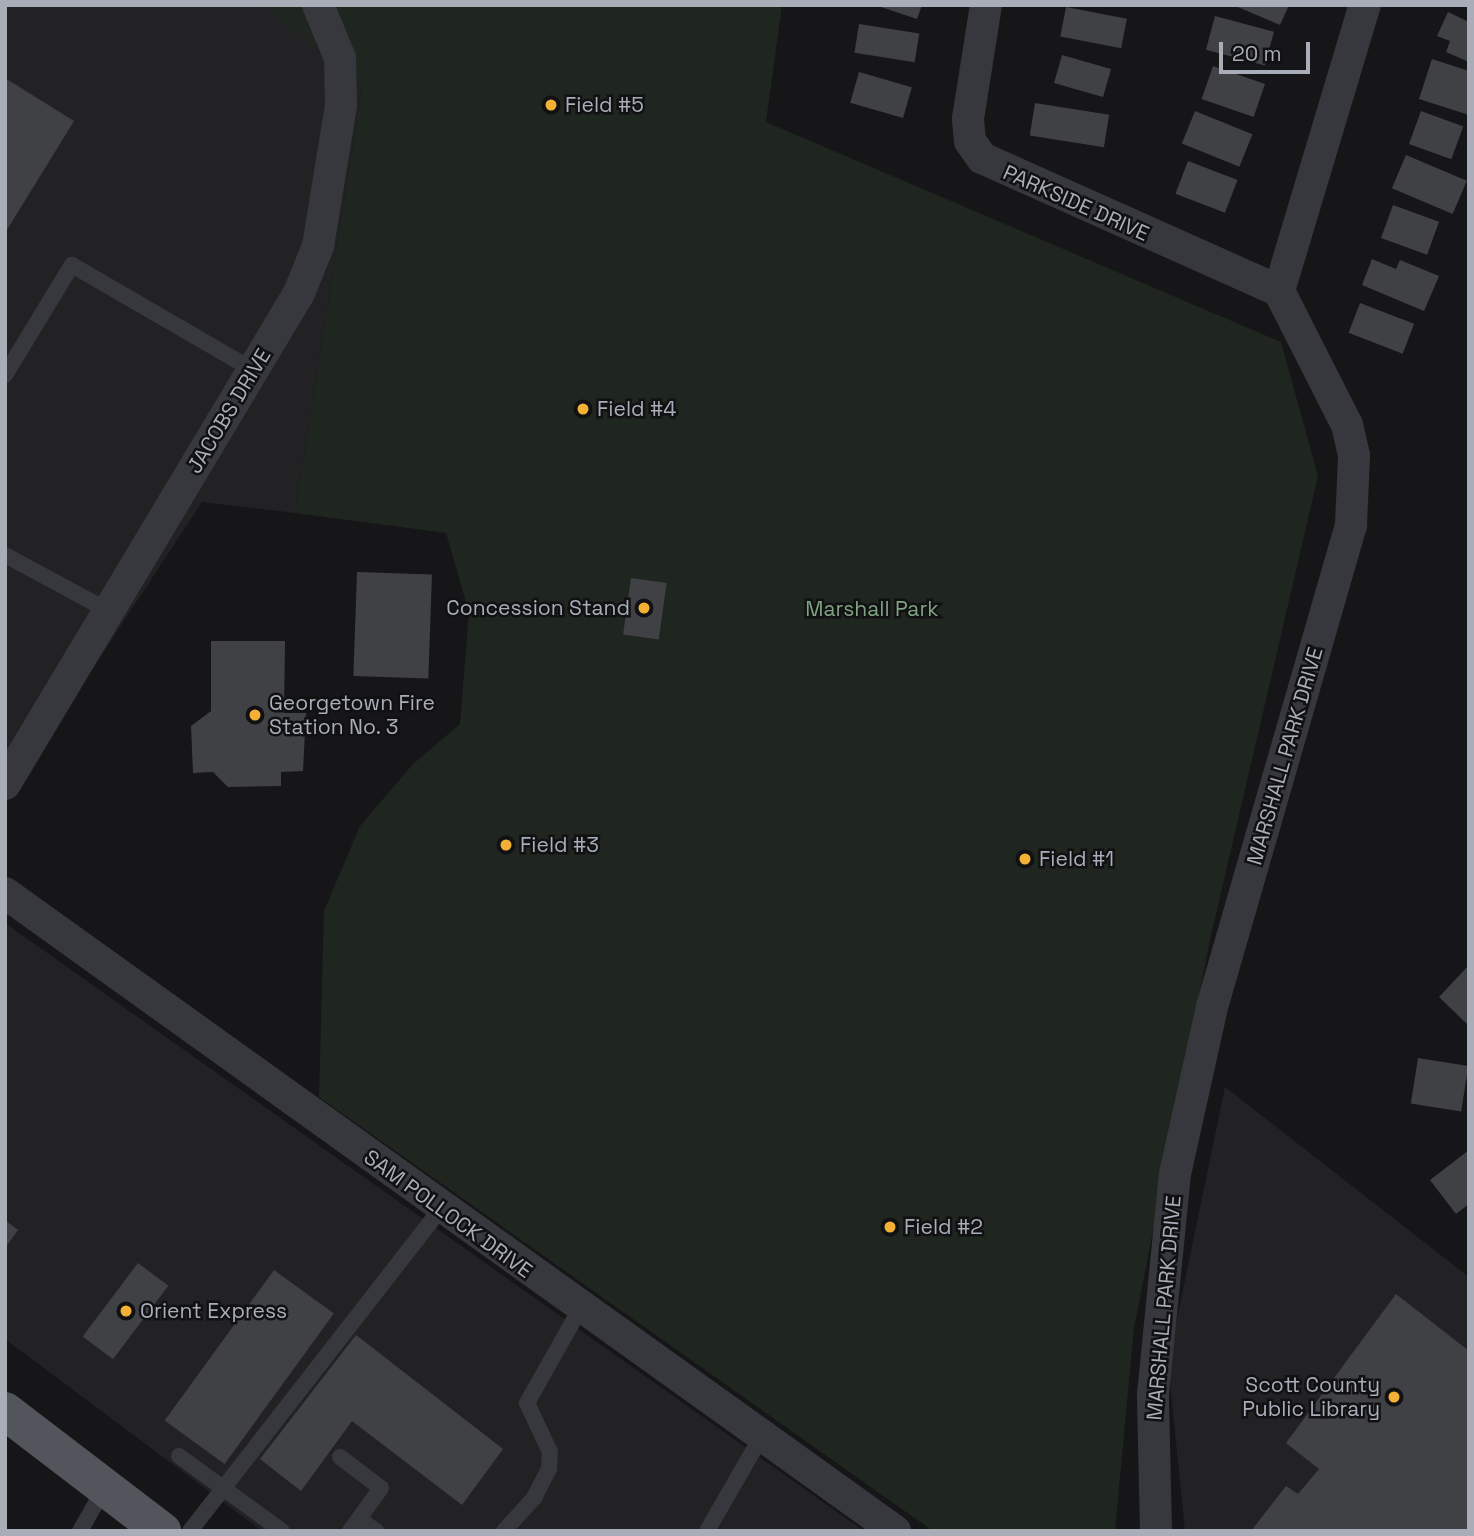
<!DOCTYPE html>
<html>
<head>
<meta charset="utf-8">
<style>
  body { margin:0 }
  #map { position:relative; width:1474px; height:1536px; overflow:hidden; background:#161618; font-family:"Space Grotesk",sans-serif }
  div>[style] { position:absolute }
  .built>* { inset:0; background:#222225 }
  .green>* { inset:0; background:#1e261f }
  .building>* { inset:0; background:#404145; transform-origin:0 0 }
  .service>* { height:16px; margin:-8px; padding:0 8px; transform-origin:8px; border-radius:8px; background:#37383d }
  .minor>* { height:32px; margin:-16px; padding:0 16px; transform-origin:16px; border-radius:16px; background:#37383d }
  .primary>* { height:38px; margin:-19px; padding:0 19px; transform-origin:19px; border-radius:19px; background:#53555c }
  .dots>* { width:19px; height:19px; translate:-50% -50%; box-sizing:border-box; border:4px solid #111113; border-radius:50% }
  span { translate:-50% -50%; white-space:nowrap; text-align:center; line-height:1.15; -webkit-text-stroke:5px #111113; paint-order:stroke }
  .poi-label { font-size:21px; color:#a8adb8 }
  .left { translate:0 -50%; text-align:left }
  .right { translate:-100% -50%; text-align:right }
  .street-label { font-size:21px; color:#a8adb8 }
  .park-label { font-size:21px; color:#7fa381 }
  .frame { position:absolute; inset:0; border:7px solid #a8adb8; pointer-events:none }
  .scale { position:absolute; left:1219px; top:42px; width:91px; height:32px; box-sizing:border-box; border:4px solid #a8adb8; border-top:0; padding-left:9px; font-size:21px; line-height:24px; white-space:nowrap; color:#a8adb8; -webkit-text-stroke:5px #111113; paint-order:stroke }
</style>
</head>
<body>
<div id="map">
  <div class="built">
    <div style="clip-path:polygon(5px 5px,263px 5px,362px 87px,295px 513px,202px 502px,5px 802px)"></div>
    <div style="clip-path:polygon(5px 923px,864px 1531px,262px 1531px,5px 1339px)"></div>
    <div style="clip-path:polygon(1225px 1087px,1469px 1277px,1469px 1531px,1185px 1531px,1168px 1362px)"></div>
  </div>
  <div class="green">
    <div style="clip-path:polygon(263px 5px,782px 5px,766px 122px,1281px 342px,1318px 476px,1210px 940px,1134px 1328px,1115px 1531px,933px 1531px,319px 1097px,324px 911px,360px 826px,413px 764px,460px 724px,469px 612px,446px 533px,295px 513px,362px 87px)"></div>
  </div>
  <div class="building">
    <div style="clip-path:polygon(875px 5px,922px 5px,917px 19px)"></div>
    <div style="clip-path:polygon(1233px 5px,1289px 5px,1280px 25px)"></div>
    <div style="left:1066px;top:7px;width:62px;height:30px;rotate:11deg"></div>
    <div style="clip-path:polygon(1448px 12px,1469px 22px,1469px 62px,1446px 52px,1450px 41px,1437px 36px)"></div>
    <div style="left:1215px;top:16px;width:61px;height:35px;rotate:15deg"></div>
    <div style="left:859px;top:24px;width:61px;height:29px;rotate:9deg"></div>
    <div style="left:1062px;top:55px;width:51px;height:29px;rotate:16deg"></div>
    <div style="clip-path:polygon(1432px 59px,1469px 71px,1469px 115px,1419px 99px)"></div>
    <div style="left:1213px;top:66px;width:55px;height:35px;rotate:19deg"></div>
    <div style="left:859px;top:72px;width:55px;height:32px;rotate:16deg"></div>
    <div style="clip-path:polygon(5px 78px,74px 121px,5px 233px)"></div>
    <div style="left:1035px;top:103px;width:75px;height:33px;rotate:9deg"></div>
    <div style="left:1195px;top:111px;width:62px;height:35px;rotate:22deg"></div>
    <div style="left:1421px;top:111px;width:45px;height:35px;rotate:20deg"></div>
    <div style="left:1406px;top:155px;width:66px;height:36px;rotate:23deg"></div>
    <div style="left:1188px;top:161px;width:53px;height:35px;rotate:21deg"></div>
    <div style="left:1393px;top:205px;width:49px;height:35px;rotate:20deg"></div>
    <div style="clip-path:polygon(1372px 259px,1396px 269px,1400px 260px,1439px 276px,1424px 311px,1362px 285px)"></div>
    <div style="left:1360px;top:303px;width:58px;height:32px;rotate:21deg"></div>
    <div style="left:357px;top:572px;width:75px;height:104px;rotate:2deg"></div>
    <div style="left:631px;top:578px;width:36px;height:57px;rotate:8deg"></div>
    <div style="clip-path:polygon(211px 641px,285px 641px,284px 713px,306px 713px,303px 771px,281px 772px,281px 786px,228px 787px,213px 772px,193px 773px,191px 726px,211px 711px)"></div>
    <div style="clip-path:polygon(1469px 965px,1469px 1026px,1439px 997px)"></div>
    <div style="left:1418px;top:1058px;width:51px;height:46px;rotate:9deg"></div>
    <div style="clip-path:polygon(1469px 1150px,1469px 1204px,1456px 1214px,1430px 1180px)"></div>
    <div style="clip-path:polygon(5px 1220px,18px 1230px,5px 1248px)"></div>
    <div style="left:138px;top:1263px;width:38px;height:92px;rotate:37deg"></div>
    <div style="left:274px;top:1270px;width:74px;height:186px;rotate:36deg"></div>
    <div style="clip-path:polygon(1396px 1294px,1469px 1351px,1469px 1531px,1251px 1531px,1286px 1486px,1298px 1494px,1319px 1469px,1286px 1443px)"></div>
    <div style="clip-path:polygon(356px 1335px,503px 1449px,462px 1505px,352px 1421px,301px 1491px,260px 1459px)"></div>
  </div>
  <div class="service">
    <div style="left:5px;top:375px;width:129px;rotate:-58.7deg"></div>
    <div style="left:72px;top:265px;width:209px;rotate:30.1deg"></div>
    <div style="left:5px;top:555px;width:118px;rotate:28.3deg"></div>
    <div style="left:179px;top:1456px;width:127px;rotate:36.1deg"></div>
    <div style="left:340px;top:1457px;width:51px;rotate:37.1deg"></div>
    <div style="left:381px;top:1488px;width:53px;rotate:125.8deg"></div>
    <div style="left:359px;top:1519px;width:21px;rotate:35deg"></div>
    <div style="left:80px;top:1531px;width:51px;rotate:-60.4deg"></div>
    <div style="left:190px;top:1531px;width:409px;rotate:-52.1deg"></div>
    <div style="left:504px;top:1531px;width:45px;rotate:-47.7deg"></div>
    <div style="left:534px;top:1498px;width:33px;rotate:-63deg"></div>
    <div style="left:549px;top:1469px;width:17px;rotate:-87deg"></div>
    <div style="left:550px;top:1452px;width:54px;rotate:-115.1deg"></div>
    <div style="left:527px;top:1403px;width:108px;rotate:-60.6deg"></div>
    <div style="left:707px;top:1531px;width:108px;rotate:-60.1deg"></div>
  </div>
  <div class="minor">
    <div style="left:986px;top:5px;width:115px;rotate:99deg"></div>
    <div style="left:968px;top:119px;width:22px;rotate:85deg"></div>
    <div style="left:970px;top:141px;width:21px;rotate:55deg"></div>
    <div style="left:982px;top:158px;width:325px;rotate:24.1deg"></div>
    <div style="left:5px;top:784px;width:572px;rotate:-59.09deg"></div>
    <div style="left:299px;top:293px;width:51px;rotate:-68deg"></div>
    <div style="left:318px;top:246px;width:143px;rotate:-80.7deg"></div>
    <div style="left:341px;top:105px;width:47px;rotate:-91.2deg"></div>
    <div style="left:340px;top:58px;width:57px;rotate:-112.5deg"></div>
    <div style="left:5px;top:893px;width:1095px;rotate:35.63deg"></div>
    <div style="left:1156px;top:1531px;width:137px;rotate:-91.3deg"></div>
    <div style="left:1153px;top:1394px;width:221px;rotate:-84.3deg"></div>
    <div style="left:1175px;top:1174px;width:171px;rotate:-77.5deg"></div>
    <div style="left:1212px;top:1007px;width:502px;rotate:-73.91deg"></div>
    <div style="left:1351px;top:525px;width:70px;rotate:-87.5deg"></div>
    <div style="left:1354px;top:455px;width:31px;rotate:-103deg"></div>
    <div style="left:1347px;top:425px;width:150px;rotate:-116.9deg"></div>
    <div style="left:1279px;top:291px;width:299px;rotate:-73.3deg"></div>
  </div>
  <div class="primary">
    <div style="left:5px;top:1411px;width:198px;rotate:37.4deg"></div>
  </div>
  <div class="dots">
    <div style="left:551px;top:105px;background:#f2b134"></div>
    <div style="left:583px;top:409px;background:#f2b134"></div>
    <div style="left:644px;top:608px;background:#f2b134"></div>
    <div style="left:255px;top:715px;background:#f2b134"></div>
    <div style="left:506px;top:845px;background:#f2b134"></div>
    <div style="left:1025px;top:859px;background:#f2b134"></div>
    <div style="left:890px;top:1227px;background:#f2b134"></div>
    <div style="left:126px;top:1311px;background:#f2b134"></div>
    <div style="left:1394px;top:1397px;background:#f2b134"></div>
  </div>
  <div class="poi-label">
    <span class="left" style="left:565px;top:105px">Field #5</span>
    <span class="left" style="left:597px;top:409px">Field #4</span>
    <span class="right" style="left:630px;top:608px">Concession Stand</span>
    <span class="left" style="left:269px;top:715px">Georgetown Fire<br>Station No. 3</span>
    <span class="left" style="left:520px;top:845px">Field #3</span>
    <span class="left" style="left:1039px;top:859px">Field #1</span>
    <span class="left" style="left:904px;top:1227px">Field #2</span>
    <span class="left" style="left:140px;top:1311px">Orient Express</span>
    <span class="right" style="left:1380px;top:1397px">Scott County<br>Public Library</span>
  </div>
  <div class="street-label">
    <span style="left:1076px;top:203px;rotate:24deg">PARKSIDE DRIVE</span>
    <span style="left:229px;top:411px;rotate:-59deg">JACOBS DRIVE</span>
    <span style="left:1285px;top:756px;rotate:-74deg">MARSHALL PARK DRIVE</span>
    <span style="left:448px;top:1214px;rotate:36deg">SAM POLLOCK DRIVE</span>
    <span style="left:1164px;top:1308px;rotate:-85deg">MARSHALL PARK DRIVE</span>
  </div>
  <div class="park-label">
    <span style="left:872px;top:609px">Marshall Park</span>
  </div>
  <div class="frame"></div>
  <div class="scale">20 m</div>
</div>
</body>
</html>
